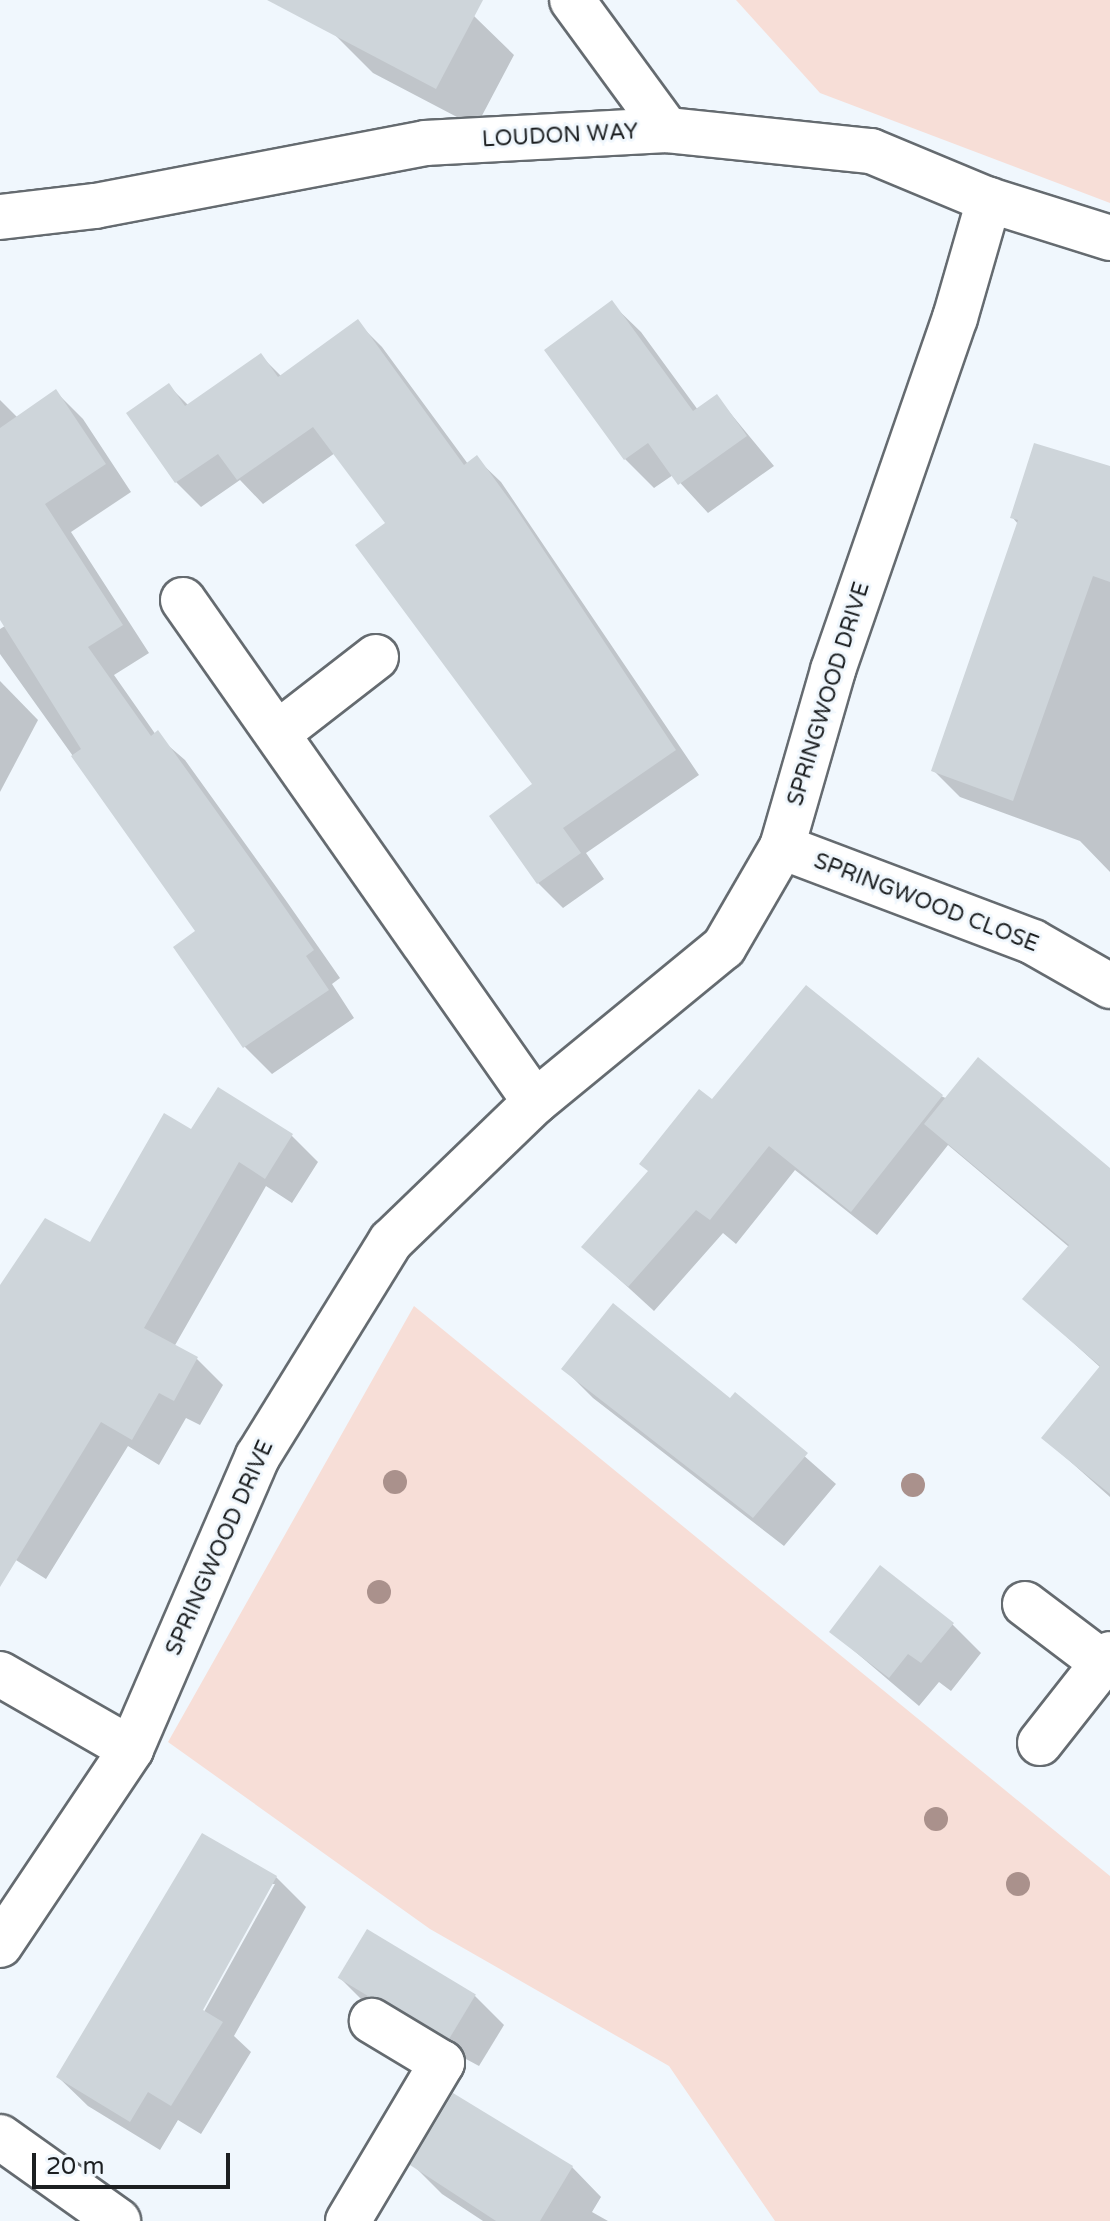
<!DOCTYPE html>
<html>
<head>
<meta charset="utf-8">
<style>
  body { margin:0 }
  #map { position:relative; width:1110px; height:2221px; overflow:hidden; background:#f0f7fd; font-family:"Varela Round",sans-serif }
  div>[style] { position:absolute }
  .green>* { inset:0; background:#f7ded7 }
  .shadow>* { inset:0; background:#0003 }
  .building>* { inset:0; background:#ced5da; transform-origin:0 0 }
  .roads { filter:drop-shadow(2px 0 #656b70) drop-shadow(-2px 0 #656b70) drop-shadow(0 2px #656b70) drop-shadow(0 -2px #656b70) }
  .minor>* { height:44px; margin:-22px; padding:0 22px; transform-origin:22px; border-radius:22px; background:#fff }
  .trees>* { width:24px; height:24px; margin:-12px; border-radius:50%; background:#aa918c }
  span { translate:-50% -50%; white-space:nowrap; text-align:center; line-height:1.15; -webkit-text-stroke:6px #f0f7fd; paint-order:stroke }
  .street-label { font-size:22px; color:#1c1f21 }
  .scale { position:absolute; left:32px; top:2153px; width:198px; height:36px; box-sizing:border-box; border:4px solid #1c1f21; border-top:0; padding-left:10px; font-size:24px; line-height:28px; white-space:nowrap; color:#1c1f21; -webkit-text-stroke:6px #f0f7fd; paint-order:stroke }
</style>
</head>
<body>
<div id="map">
  <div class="green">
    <div style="clip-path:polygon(736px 0,1110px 0,1110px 203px,820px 93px)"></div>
    <div style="clip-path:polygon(414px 1306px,1110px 1876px,1110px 2221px,775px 2221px,669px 2066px,430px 1929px,168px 1742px)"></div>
  </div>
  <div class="shadow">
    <div style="clip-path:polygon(274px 0,445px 0,474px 16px,514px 55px,476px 127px,373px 73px,333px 33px)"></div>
    <div style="clip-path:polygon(611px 303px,641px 332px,698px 410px,717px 397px,774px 466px,708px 513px,673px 475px,654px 488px,625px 459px)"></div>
    <div style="clip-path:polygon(357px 322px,382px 347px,468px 464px,476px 458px,501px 482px,699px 775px,586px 853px,604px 879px,563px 908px,538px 883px,535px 784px,388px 524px,335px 453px,263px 504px,240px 480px,201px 507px,176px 482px,129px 413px,169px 386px,189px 406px,260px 355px,282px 377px)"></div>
    <div style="clip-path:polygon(56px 392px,83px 419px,131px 492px,71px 532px,149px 653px,114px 675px,156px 735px,185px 760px,287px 902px,340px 978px,332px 984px,354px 1018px,272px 1074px,245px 1047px,198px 931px,0 654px,0 629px,29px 611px,0 566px,0 400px,18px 418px)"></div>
    <div style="clip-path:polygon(1110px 468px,1110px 872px,1080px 841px,960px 797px,934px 771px,1018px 524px,1012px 517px)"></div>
    <div style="clip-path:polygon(0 681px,38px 720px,0 792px)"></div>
    <div style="clip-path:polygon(941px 1096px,1110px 1171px,1110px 1497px,1044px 1438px,1101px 1368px,1025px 1299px,1069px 1247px,948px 1145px,877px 1235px,795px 1170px,736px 1244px,723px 1233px,654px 1311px,584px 1247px,712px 1102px)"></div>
    <div style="clip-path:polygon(192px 1131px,292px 1136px,318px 1162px,292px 1203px,266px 1186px,174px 1347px,197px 1359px,223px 1385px,200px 1425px,186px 1418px,159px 1465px,128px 1446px,46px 1579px,0 1550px,0 1288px,91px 1245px)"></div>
    <div style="clip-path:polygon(564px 1369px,730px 1401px,735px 1395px,836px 1484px,784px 1546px,593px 1398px)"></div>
    <div style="clip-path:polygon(952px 1624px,981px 1653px,951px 1691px,939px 1682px,919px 1706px,832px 1632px)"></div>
    <div style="clip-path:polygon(evenodd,276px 1877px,306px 1907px,234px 2036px,251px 2052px,201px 2134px,178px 2120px,160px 2150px,88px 2106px,58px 2077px,276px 1877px,271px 1884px,275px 1884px,200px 2019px,196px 2017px,271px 1884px)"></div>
    <div style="clip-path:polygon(340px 1978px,475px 1996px,504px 2025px,479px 2066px,369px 2007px)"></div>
    <div style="clip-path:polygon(413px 2165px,572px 2167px,601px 2197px,592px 2212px,608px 2221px,483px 2221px,442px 2194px)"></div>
  </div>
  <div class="building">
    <div style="clip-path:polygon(267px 0,483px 0,436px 89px)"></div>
    <div style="clip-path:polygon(612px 300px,693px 411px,717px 394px,747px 436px,678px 485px,648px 443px,624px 460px,544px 350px)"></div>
    <div style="clip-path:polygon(358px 319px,464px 465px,477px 455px,515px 507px,676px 750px,563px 828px,581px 853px,537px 884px,489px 816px,532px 784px,355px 545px,385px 523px,313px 427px,237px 480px,218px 454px,175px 483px,126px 413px,169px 383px,185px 406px,261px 353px,278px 377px)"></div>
    <div style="clip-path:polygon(56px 389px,106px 464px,45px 504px,123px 625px,88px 647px,151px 736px,158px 730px,260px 872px,314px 950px,306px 956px,329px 990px,243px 1048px,173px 947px,195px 931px,71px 756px,81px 749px,0 620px,0 428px)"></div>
    <div style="clip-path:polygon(1034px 443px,1110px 466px,1110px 582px,1093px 576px,1013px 801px,931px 771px,1018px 520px,1010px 518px)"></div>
    <div style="clip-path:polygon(806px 985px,943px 1095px,851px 1212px,769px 1146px,710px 1220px,696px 1210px,628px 1287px,581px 1247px,648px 1171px,639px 1164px,699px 1089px,712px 1099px)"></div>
    <div style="clip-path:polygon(978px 1057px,1110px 1168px,1110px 1494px,1041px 1438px,1100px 1366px,1022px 1299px,1069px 1245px,924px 1124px)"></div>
    <div style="clip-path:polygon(218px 1087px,293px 1134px,265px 1179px,239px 1162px,144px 1328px,198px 1357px,174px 1401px,159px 1393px,132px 1440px,101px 1422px,0 1587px,0 1285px,45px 1218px,90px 1242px,164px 1113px,191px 1129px)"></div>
    <div style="clip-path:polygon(613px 1303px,730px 1398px,735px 1392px,808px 1453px,753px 1518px,561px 1369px)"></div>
    <div style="clip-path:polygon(880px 1565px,954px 1623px,921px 1663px,908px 1654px,889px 1678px,829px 1632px)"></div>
    <div style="clip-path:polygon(202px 1833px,277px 1876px,203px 2010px,223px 2022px,171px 2106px,148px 2092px,130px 2122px,56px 2077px)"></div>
    <div style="left:367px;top:1929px;width:127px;height:57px;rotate:31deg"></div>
    <div style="clip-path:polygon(453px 2093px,573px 2166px,540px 2221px,496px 2221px,410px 2165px)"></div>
  </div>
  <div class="roads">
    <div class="minor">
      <div style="left:572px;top:0;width:161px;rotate:53.8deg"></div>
      <div style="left:0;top:217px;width:96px;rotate:-6.6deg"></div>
      <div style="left:95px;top:206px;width:336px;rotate:-10.8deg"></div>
      <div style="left:425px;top:143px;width:242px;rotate:-3.1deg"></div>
      <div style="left:667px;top:130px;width:205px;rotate:5.9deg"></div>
      <div style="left:871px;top:151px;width:128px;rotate:22.6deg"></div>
      <div style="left:989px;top:200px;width:127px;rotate:17.4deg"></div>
      <div style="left:183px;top:600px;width:613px;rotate:54.96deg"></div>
      <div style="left:278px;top:733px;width:124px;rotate:-37.8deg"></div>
      <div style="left:782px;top:847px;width:268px;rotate:20.7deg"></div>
      <div style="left:1033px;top:942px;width:89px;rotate:29.7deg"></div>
      <div style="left:1025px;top:1604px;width:98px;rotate:37.1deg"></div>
      <div style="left:0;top:1674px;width:151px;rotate:29.8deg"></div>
      <div style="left:1040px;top:1743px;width:113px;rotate:-51.8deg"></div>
      <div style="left:0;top:1945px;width:236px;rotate:-56.2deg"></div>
      <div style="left:131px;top:1749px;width:319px;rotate:-66.6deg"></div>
      <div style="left:258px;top:1456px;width:253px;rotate:-58.3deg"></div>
      <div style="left:391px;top:1241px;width:200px;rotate:-44deg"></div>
      <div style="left:535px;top:1102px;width:244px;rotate:-39.4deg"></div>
      <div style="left:724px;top:947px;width:116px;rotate:-59.9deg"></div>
      <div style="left:782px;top:847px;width:184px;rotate:-73.9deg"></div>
      <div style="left:833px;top:670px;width:373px;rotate:-70.9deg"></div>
      <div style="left:955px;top:318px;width:123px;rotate:-73.9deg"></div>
      <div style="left:0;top:2137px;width:145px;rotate:35.4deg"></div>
      <div style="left:348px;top:2221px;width:184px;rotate:-59.3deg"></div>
      <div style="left:442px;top:2063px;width:82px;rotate:-149deg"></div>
    </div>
  </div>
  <div class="trees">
    <div style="left:395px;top:1482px"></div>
    <div style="left:913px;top:1485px"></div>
    <div style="left:379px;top:1592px"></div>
    <div style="left:936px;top:1819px"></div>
    <div style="left:1018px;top:1884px"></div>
  </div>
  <div class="street-label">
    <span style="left:560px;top:136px;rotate:-3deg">LOUDON WAY</span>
    <span style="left:829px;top:694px;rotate:-73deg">SPRINGWOOD DRIVE</span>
    <span style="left:926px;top:903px;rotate:21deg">SPRINGWOOD CLOSE</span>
    <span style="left:220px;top:1548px;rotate:-66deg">SPRINGWOOD DRIVE</span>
  </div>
  <div class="scale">20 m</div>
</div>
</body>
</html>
